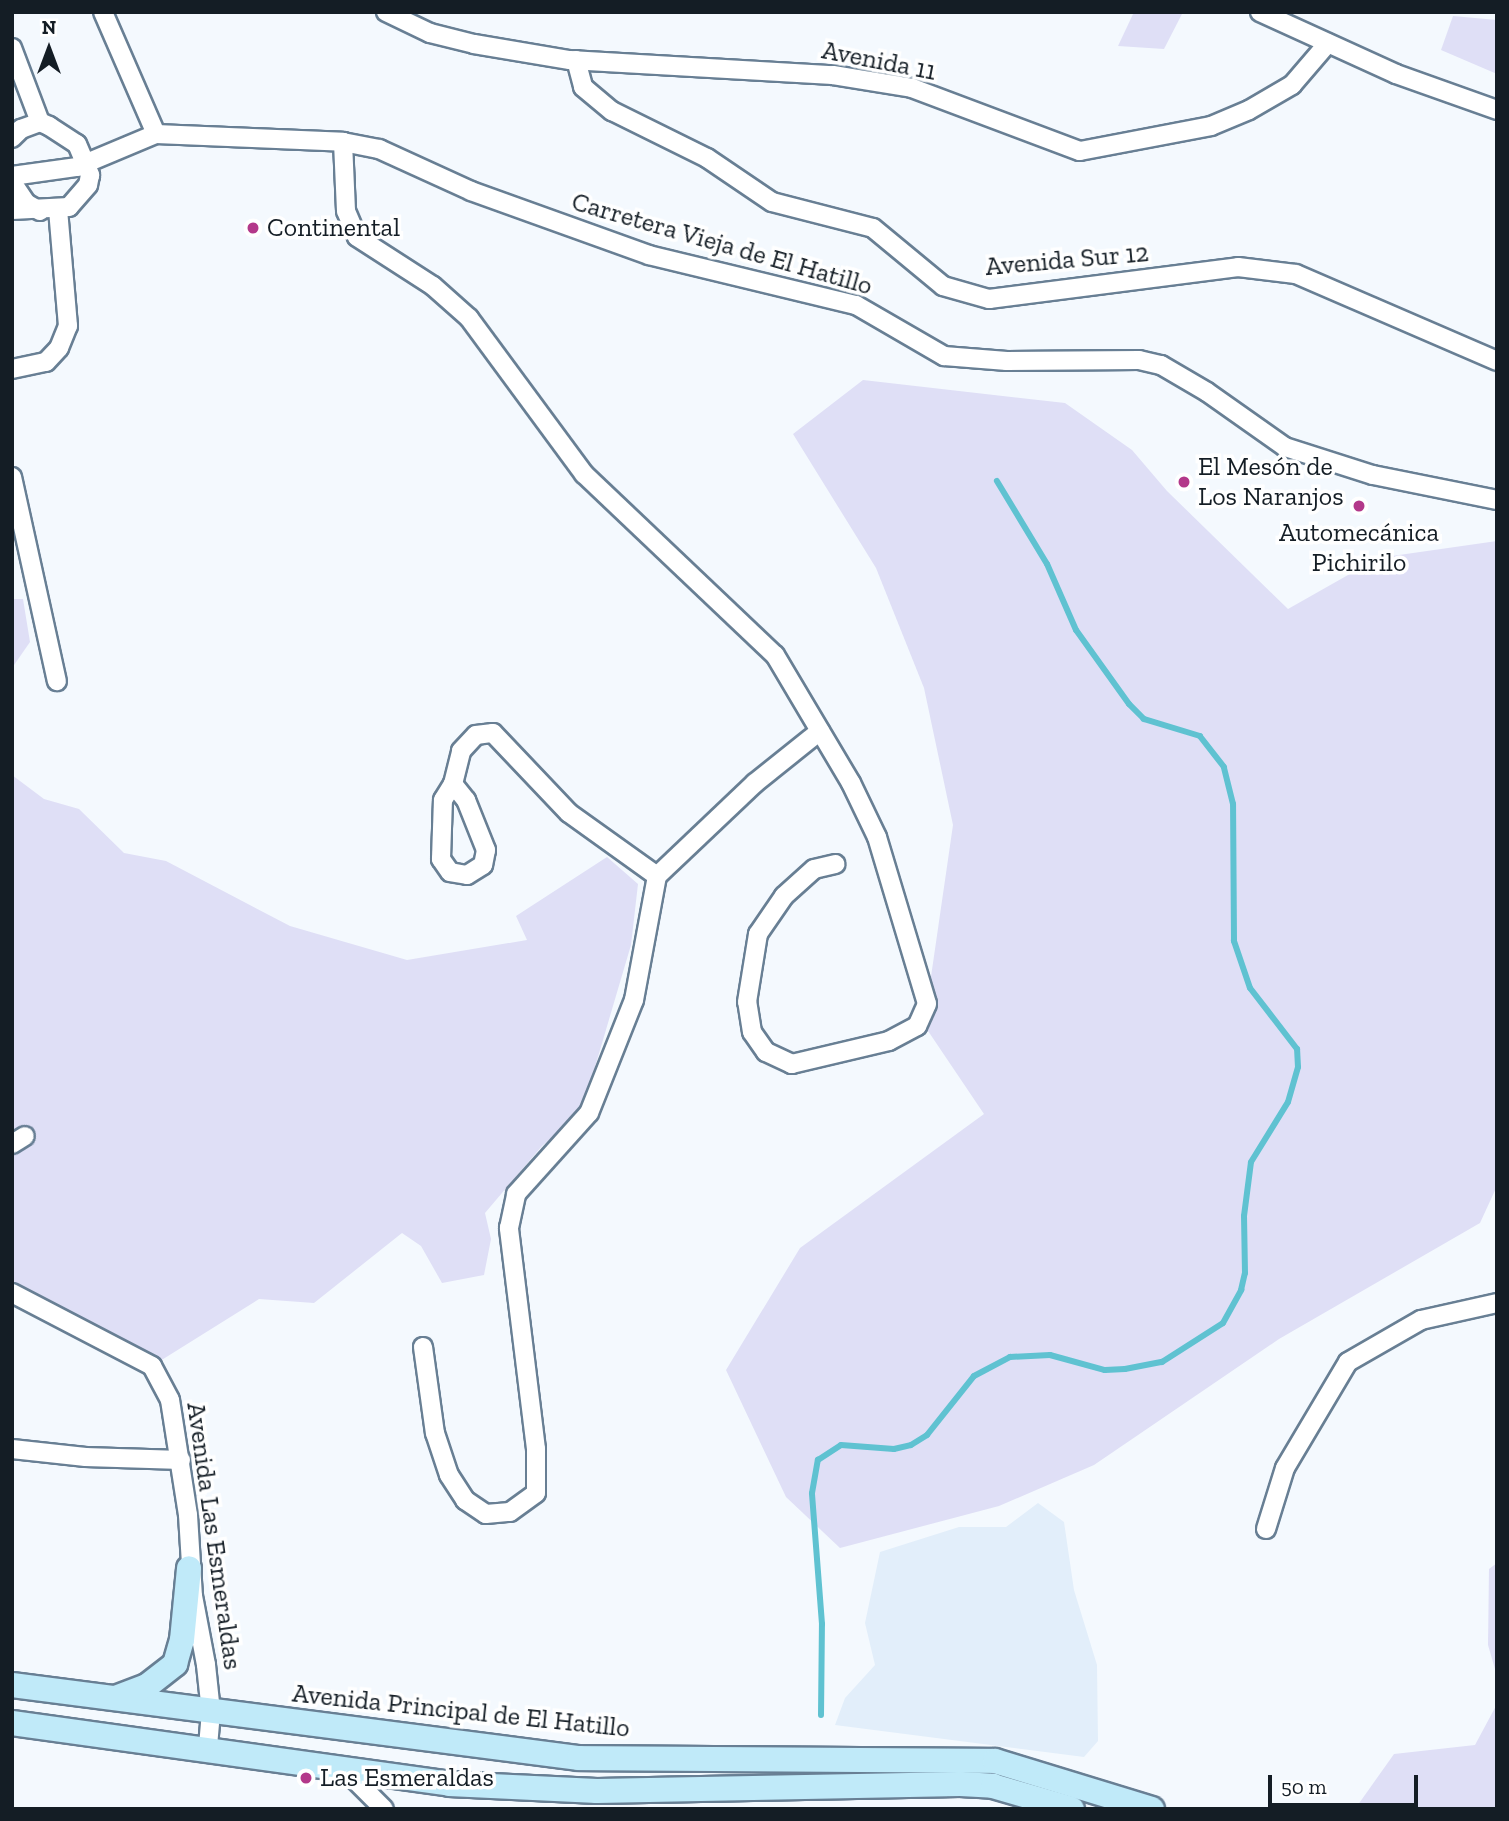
<!DOCTYPE html>
<html>
<head>
<meta charset="utf-8">
<style>
  body { margin:0 }
  #map { position:relative; width:1509px; height:1821px; overflow:hidden; background:#f4f9fe; font-family:"Zilla Slab",serif }
  div>[style] { position:absolute }
  .built>* { inset:0; background:#e2eefa }
  .green>* { inset:0; background:#dfdff6 }
  .stream>* { height:6px; margin:-3px; padding:0 3px; transform-origin:3px; border-radius:3px; background:#5fc2d1 }
  .roads { filter:drop-shadow(2px 0 #687f94) drop-shadow(-2px 0 #687f94) drop-shadow(0 2px #687f94) drop-shadow(0 -2px #687f94) }
  .minor>* { height:18px; margin:-9px; padding:0 9px; transform-origin:9px; border-radius:9px; background:#fff }
  .secondary>* { height:24px; margin:-12px; padding:0 12px; transform-origin:12px; border-radius:12px; background:#c0eaf9 }
  .dots>* { width:19px; height:19px; translate:-50% -50%; box-sizing:border-box; border:4px solid #fff; border-radius:50% }
  span { translate:-50% -50%; white-space:nowrap; text-align:center; line-height:1.15; -webkit-text-stroke:7px #fff; paint-order:stroke }
  .street-label { font-size:26px; color:#141d25 }
  .poi-label { font-size:26px; color:#141d25 }
  .left { translate:0 -50%; text-align:left }
  .frame { position:absolute; inset:0; border:14px solid #141d25; pointer-events:none }
  .north { position:absolute; left:14px; top:14px; width:70px; height:70px; -webkit-text-stroke:5px #fff; paint-order:stroke; rotate:0deg; font-size:19px; font-weight:700; line-height:28px; text-align:center; color:#141d25 }
  .north::after { content:''; display:block; margin:auto; width:24px; height:32px; background:#141d25; clip-path:polygon(50% 0,100% 100%,50% 72%,0 100%) }
  .scale { position:absolute; left:1268px; top:1775px; width:150px; height:32px; box-sizing:border-box; border:4px solid #141d25; border-top:0; padding-left:9px; font-size:21px; line-height:24px; white-space:nowrap; color:#141d25; -webkit-text-stroke:5px #fff; paint-order:stroke }
</style>
</head>
<body>
<div id="map">
  <div class="built">
    <div style="clip-path:polygon(1038px 1503px,1064px 1522px,1074px 1590px,1097px 1665px,1098px 1741px,1084px 1757px,835px 1725px,845px 1698px,875px 1665px,865px 1623px,880px 1552px,959px 1527px,1006px 1527px)"></div>
  </div>
  <div class="green">
    <div style="clip-path:polygon(1134px 12px,1183px 12px,1164px 49px,1118px 46px)"></div>
    <div style="clip-path:polygon(1453px 16px,1497px 20px,1497px 74px,1441px 50px)"></div>
    <div style="clip-path:polygon(863px 380px,1065px 403px,1132px 450px,1167px 491px,1288px 609px,1378px 558px,1497px 541px,1497px 1186px,1480px 1223px,1279px 1339px,1094px 1465px,999px 1506px,840px 1548px,786px 1497px,726px 1370px,800px 1248px,984px 1114px,924px 1025px,953px 825px,924px 688px,876px 568px,793px 434px)"></div>
    <div style="clip-path:polygon(12px 599px,23px 599px,30px 642px,12px 668px)"></div>
    <div style="clip-path:polygon(12px 775px,44px 799px,79px 809px,124px 853px,166px 861px,290px 926px,407px 960px,527px 940px,516px 916px,607px 857px,638px 884px,631px 945px,582px 1111px,542px 1146px,485px 1213px,491px 1239px,484px 1275px,442px 1283px,421px 1246px,402px 1233px,314px 1303px,259px 1299px,152px 1366px,12px 1293px)"></div>
    <div style="clip-path:polygon(1497px 1563px,1497px 1676px,1488px 1645px,1489px 1569px)"></div>
    <div style="clip-path:polygon(1497px 1704px,1497px 1809px,1355px 1809px,1394px 1754px,1475px 1745px)"></div>
  </div>
  <div class="stream">
    <div style="left:821px;top:1715px;width:91px;rotate:-89.4deg"></div>
    <div style="left:822px;top:1624px;width:131px;rotate:-94.4deg"></div>
    <div style="left:812px;top:1493px;width:34px;rotate:-80deg"></div>
    <div style="left:818px;top:1460px;width:27px;rotate:-33deg"></div>
    <div style="left:841px;top:1445px;width:53px;rotate:4.3deg"></div>
    <div style="left:894px;top:1449px;width:17px;rotate:-13deg"></div>
    <div style="left:911px;top:1445px;width:19px;rotate:-32deg"></div>
    <div style="left:927px;top:1435px;width:75px;rotate:-51.5deg"></div>
    <div style="left:974px;top:1376px;width:41px;rotate:-27.8deg"></div>
    <div style="left:1010px;top:1357px;width:40px;rotate:-2.9deg"></div>
    <div style="left:1050px;top:1355px;width:57px;rotate:15.3deg"></div>
    <div style="left:1105px;top:1370px;width:20px;rotate:-3deg"></div>
    <div style="left:1125px;top:1369px;width:38px;rotate:-11deg"></div>
    <div style="left:1162px;top:1362px;width:72px;rotate:-32.6deg"></div>
    <div style="left:1223px;top:1323px;width:38px;rotate:-61deg"></div>
    <div style="left:1241px;top:1290px;width:17px;rotate:-77deg"></div>
    <div style="left:1245px;top:1273px;width:57px;rotate:-91deg"></div>
    <div style="left:1244px;top:1216px;width:54px;rotate:-82.6deg"></div>
    <div style="left:1251px;top:1162px;width:70px;rotate:-58.3deg"></div>
    <div style="left:1288px;top:1102px;width:36px;rotate:-74deg"></div>
    <div style="left:1298px;top:1067px;width:18px;rotate:-93deg"></div>
    <div style="left:1297px;top:1049px;width:77px;rotate:-127.6deg"></div>
    <div style="left:1250px;top:988px;width:50px;rotate:-108.8deg"></div>
    <div style="left:1234px;top:941px;width:137px;rotate:-90.4deg"></div>
    <div style="left:1233px;top:804px;width:38px;rotate:-104deg"></div>
    <div style="left:1224px;top:767px;width:39px;rotate:-128deg"></div>
    <div style="left:1200px;top:736px;width:59px;rotate:-163.1deg"></div>
    <div style="left:1144px;top:719px;width:21px;rotate:-135deg"></div>
    <div style="left:1129px;top:704px;width:91px;rotate:-125.6deg"></div>
    <div style="left:1076px;top:630px;width:72px;rotate:-113.7deg"></div>
    <div style="left:1047px;top:564px;width:97px;rotate:-121.1deg"></div>
  </div>
  <div class="roads">
    <div class="minor">
      <div style="left:103px;top:12px;width:133px;rotate:66.5deg"></div>
      <div style="left:386px;top:12px;width:49px;rotate:25.5deg"></div>
      <div style="left:430px;top:33px;width:45px;rotate:14deg"></div>
      <div style="left:474px;top:44px;width:97px;rotate:9.5deg"></div>
      <div style="left:570px;top:60px;width:263px;rotate:3.3deg"></div>
      <div style="left:833px;top:75px;width:80px;rotate:9.3deg"></div>
      <div style="left:912px;top:88px;width:179px;rotate:20.6deg"></div>
      <div style="left:1080px;top:151px;width:133px;rotate:-10.8deg"></div>
      <div style="left:1211px;top:126px;width:41px;rotate:-22.8deg"></div>
      <div style="left:1249px;top:110px;width:50px;rotate:-30.2deg"></div>
      <div style="left:1292px;top:85px;width:55px;rotate:-49.4deg"></div>
      <div style="left:1260px;top:12px;width:149px;rotate:24.5deg"></div>
      <div style="left:1396px;top:74px;width:107px;rotate:19.6deg"></div>
      <div style="left:12px;top:48px;width:79px;rotate:69.3deg"></div>
      <div style="left:576px;top:60px;width:28px;rotate:75deg"></div>
      <div style="left:583px;top:87px;width:38px;rotate:40deg"></div>
      <div style="left:612px;top:111px;width:106px;rotate:26.3deg"></div>
      <div style="left:707px;top:158px;width:78px;rotate:34.1deg"></div>
      <div style="left:772px;top:202px;width:104px;rotate:14.4deg"></div>
      <div style="left:873px;top:228px;width:91px;rotate:39.6deg"></div>
      <div style="left:943px;top:286px;width:48px;rotate:15.8deg"></div>
      <div style="left:989px;top:299px;width:251px;rotate:-7.3deg"></div>
      <div style="left:1238px;top:267px;width:58px;rotate:6.9deg"></div>
      <div style="left:1296px;top:274px;width:219px;rotate:23.4deg"></div>
      <div style="left:12px;top:138px;width:13px;rotate:-45deg"></div>
      <div style="left:21px;top:129px;width:20px;rotate:-20deg"></div>
      <div style="left:40px;top:122px;width:10px;rotate:24deg"></div>
      <div style="left:49px;top:126px;width:33px;rotate:33deg"></div>
      <div style="left:77px;top:144px;width:34px;rotate:67deg"></div>
      <div style="left:90px;top:175px;width:10px;rotate:101deg"></div>
      <div style="left:88px;top:185px;width:29px;rotate:131deg"></div>
      <div style="left:69px;top:207px;width:57px;rotate:177deg"></div>
      <div style="left:343px;top:142px;width:69px;rotate:87.5deg"></div>
      <div style="left:346px;top:211px;width:28px;rotate:67deg"></div>
      <div style="left:357px;top:237px;width:90px;rotate:32.8deg"></div>
      <div style="left:433px;top:286px;width:48px;rotate:41.6deg"></div>
      <div style="left:469px;top:318px;width:194px;rotate:53.6deg"></div>
      <div style="left:584px;top:474px;width:263px;rotate:43.5deg"></div>
      <div style="left:775px;top:655px;width:149px;rotate:59.3deg"></div>
      <div style="left:851px;top:783px;width:60px;rotate:64.3deg"></div>
      <div style="left:877px;top:837px;width:174px;rotate:73.3deg"></div>
      <div style="left:927px;top:1004px;width:24px;rotate:114deg"></div>
      <div style="left:917px;top:1026px;width:32px;rotate:152deg"></div>
      <div style="left:889px;top:1041px;width:100px;rotate:166.7deg"></div>
      <div style="left:792px;top:1064px;width:29px;rotate:-155deg"></div>
      <div style="left:766px;top:1052px;width:24px;rotate:-125deg"></div>
      <div style="left:752px;top:1032px;width:30px;rotate:-99deg"></div>
      <div style="left:747px;top:1002px;width:69px;rotate:-80.8deg"></div>
      <div style="left:758px;top:934px;width:46px;rotate:-55.6deg"></div>
      <div style="left:784px;top:896px;width:40px;rotate:-42deg"></div>
      <div style="left:814px;top:869px;width:22px;rotate:-13deg"></div>
      <div style="left:12px;top:176px;width:66px;rotate:-7.9deg"></div>
      <div style="left:77px;top:167px;width:86px;rotate:-22.7deg"></div>
      <div style="left:156px;top:134px;width:187px;rotate:2.4deg"></div>
      <div style="left:343px;top:142px;width:37px;rotate:11deg"></div>
      <div style="left:379px;top:149px;width:101px;rotate:24.5deg"></div>
      <div style="left:471px;top:191px;width:189px;rotate:19.8deg"></div>
      <div style="left:649px;top:255px;width:213px;rotate:13.6deg"></div>
      <div style="left:856px;top:305px;width:102px;rotate:30.1deg"></div>
      <div style="left:944px;top:356px;width:63px;rotate:4.5deg"></div>
      <div style="left:1007px;top:361px;width:132px;rotate:-0.4deg"></div>
      <div style="left:1139px;top:360px;width:23px;rotate:13deg"></div>
      <div style="left:1161px;top:365px;width:53px;rotate:30.4deg"></div>
      <div style="left:1207px;top:392px;width:95px;rotate:35.2deg"></div>
      <div style="left:1285px;top:447px;width:92px;rotate:17.7deg"></div>
      <div style="left:1373px;top:475px;width:126px;rotate:11.4deg"></div>
      <div style="left:12px;top:182px;width:25px;rotate:56deg"></div>
      <div style="left:26px;top:203px;width:16px;rotate:30deg"></div>
      <div style="left:12px;top:369px;width:35px;rotate:-12deg"></div>
      <div style="left:46px;top:362px;width:19px;rotate:-47deg"></div>
      <div style="left:59px;top:348px;width:24px;rotate:-68deg"></div>
      <div style="left:68px;top:326px;width:116px;rotate:-94.9deg"></div>
      <div style="left:12px;top:477px;width:209px;rotate:77.6deg"></div>
      <div style="left:453px;top:784px;width:21px;rotate:51deg"></div>
      <div style="left:466px;top:800px;width:54px;rotate:68.2deg"></div>
      <div style="left:486px;top:850px;width:15px;rotate:101deg"></div>
      <div style="left:483px;top:865px;width:19px;rotate:148deg"></div>
      <div style="left:467px;top:875px;width:17px;rotate:-170deg"></div>
      <div style="left:450px;top:872px;width:16px;rotate:-125deg"></div>
      <div style="left:441px;top:859px;width:59px;rotate:-88.1deg"></div>
      <div style="left:443px;top:800px;width:19px;rotate:-58deg"></div>
      <div style="left:453px;top:784px;width:34px;rotate:-76deg"></div>
      <div style="left:461px;top:751px;width:22px;rotate:-47deg"></div>
      <div style="left:476px;top:735px;width:17px;rotate:-7deg"></div>
      <div style="left:493px;top:733px;width:110px;rotate:46.5deg"></div>
      <div style="left:569px;top:813px;width:108px;rotate:35.6deg"></div>
      <div style="left:12px;top:1144px;width:15px;rotate:-32deg"></div>
      <div style="left:12px;top:1293px;width:158px;rotate:27.5deg"></div>
      <div style="left:152px;top:1366px;width:38px;rotate:62deg"></div>
      <div style="left:170px;top:1400px;width:116px;rotate:81.1deg"></div>
      <div style="left:188px;top:1515px;width:81px;rotate:86.5deg"></div>
      <div style="left:193px;top:1596px;width:70px;rotate:79.3deg"></div>
      <div style="left:206px;top:1665px;width:47px;rotate:83.9deg"></div>
      <div style="left:211px;top:1712px;width:37px;rotate:95deg"></div>
      <div style="left:423px;top:1347px;width:87px;rotate:82.1deg"></div>
      <div style="left:435px;top:1433px;width:44px;rotate:71.6deg"></div>
      <div style="left:449px;top:1475px;width:30px;rotate:57deg"></div>
      <div style="left:465px;top:1500px;width:25px;rotate:34deg"></div>
      <div style="left:486px;top:1514px;width:24px;rotate:-5deg"></div>
      <div style="left:510px;top:1512px;width:32px;rotate:-36deg"></div>
      <div style="left:536px;top:1493px;width:44px;rotate:-90deg"></div>
      <div style="left:536px;top:1449px;width:223px;rotate:-97deg"></div>
      <div style="left:509px;top:1228px;width:35px;rotate:-78deg"></div>
      <div style="left:516px;top:1194px;width:109px;rotate:-48deg"></div>
      <div style="left:589px;top:1113px;width:122px;rotate:-68.3deg"></div>
      <div style="left:634px;top:1000px;width:126px;rotate:-79.5deg"></div>
      <div style="left:657px;top:876px;width:135px;rotate:-43.5deg"></div>
      <div style="left:755px;top:783px;width:83px;rotate:-38.7deg"></div>
      <div style="left:12px;top:1449px;width:74px;rotate:6.2deg"></div>
      <div style="left:86px;top:1457px;width:95px;rotate:1.8deg"></div>
      <div style="left:1266px;top:1529px;width:64px;rotate:-72.7deg"></div>
      <div style="left:1285px;top:1468px;width:123px;rotate:-59.3deg"></div>
      <div style="left:1348px;top:1362px;width:84px;rotate:-29.9deg"></div>
      <div style="left:1421px;top:1320px;width:78px;rotate:-12.6deg"></div>
      <div style="left:345px;top:1770px;width:55px;rotate:45deg"></div>
    </div>
    <div class="secondary">
      <div style="left:12px;top:1685px;width:572px;rotate:7.34deg"></div>
      <div style="left:579px;top:1758px;width:416px;rotate:0.4deg"></div>
      <div style="left:995px;top:1761px;width:164px;rotate:17deg"></div>
      <div style="left:118px;top:1697px;width:31px;rotate:-21deg"></div>
      <div style="left:147px;top:1686px;width:36px;rotate:-38deg"></div>
      <div style="left:175px;top:1664px;width:25px;rotate:-74deg"></div>
      <div style="left:182px;top:1640px;width:72px;rotate:-84.4deg"></div>
      <div style="left:12px;top:1723px;width:441px;rotate:7.9deg"></div>
      <div style="left:449px;top:1784px;width:148px;rotate:2.7deg"></div>
      <div style="left:597px;top:1791px;width:363px;rotate:-1.1deg"></div>
      <div style="left:960px;top:1784px;width:33px;rotate:3deg"></div>
      <div style="left:993px;top:1786px;width:82px;rotate:16.2deg"></div>
    </div>
  </div>
  <div class="dots">
    <div style="left:253px;top:228px;background:#b3388a"></div>
    <div style="left:1184px;top:482px;background:#b3388a"></div>
    <div style="left:1359px;top:506px;background:#b3388a"></div>
    <div style="left:306px;top:1778px;background:#b3388a"></div>
  </div>
  <div class="street-label">
    <span style="left:879px;top:61px;rotate:11deg">Avenida 11</span>
    <span style="left:722px;top:244px;rotate:16deg">Carretera Vieja de El Hatillo</span>
    <span style="left:1067px;top:260px;rotate:-5deg">Avenida Sur 12</span>
    <span style="left:214px;top:1536px;rotate:82deg">Avenida Las Esmeraldas</span>
    <span style="left:461px;top:1711px;rotate:6deg">Avenida Principal de El Hatillo</span>
  </div>
  <div class="poi-label">
    <span class="left" style="left:267px;top:228px">Continental</span>
    <span class="left" style="left:1198px;top:482px">El Mesón de<br>Los Naranjos</span>
    <span style="left:1359px;top:548px">Automecánica<br>Pichirilo</span>
    <span class="left" style="left:320px;top:1778px">Las Esmeraldas</span>
  </div>
  <div class="frame"></div>
  <div class="north">N</div>
  <div class="scale">50 m</div>
</div>
</body>
</html>
